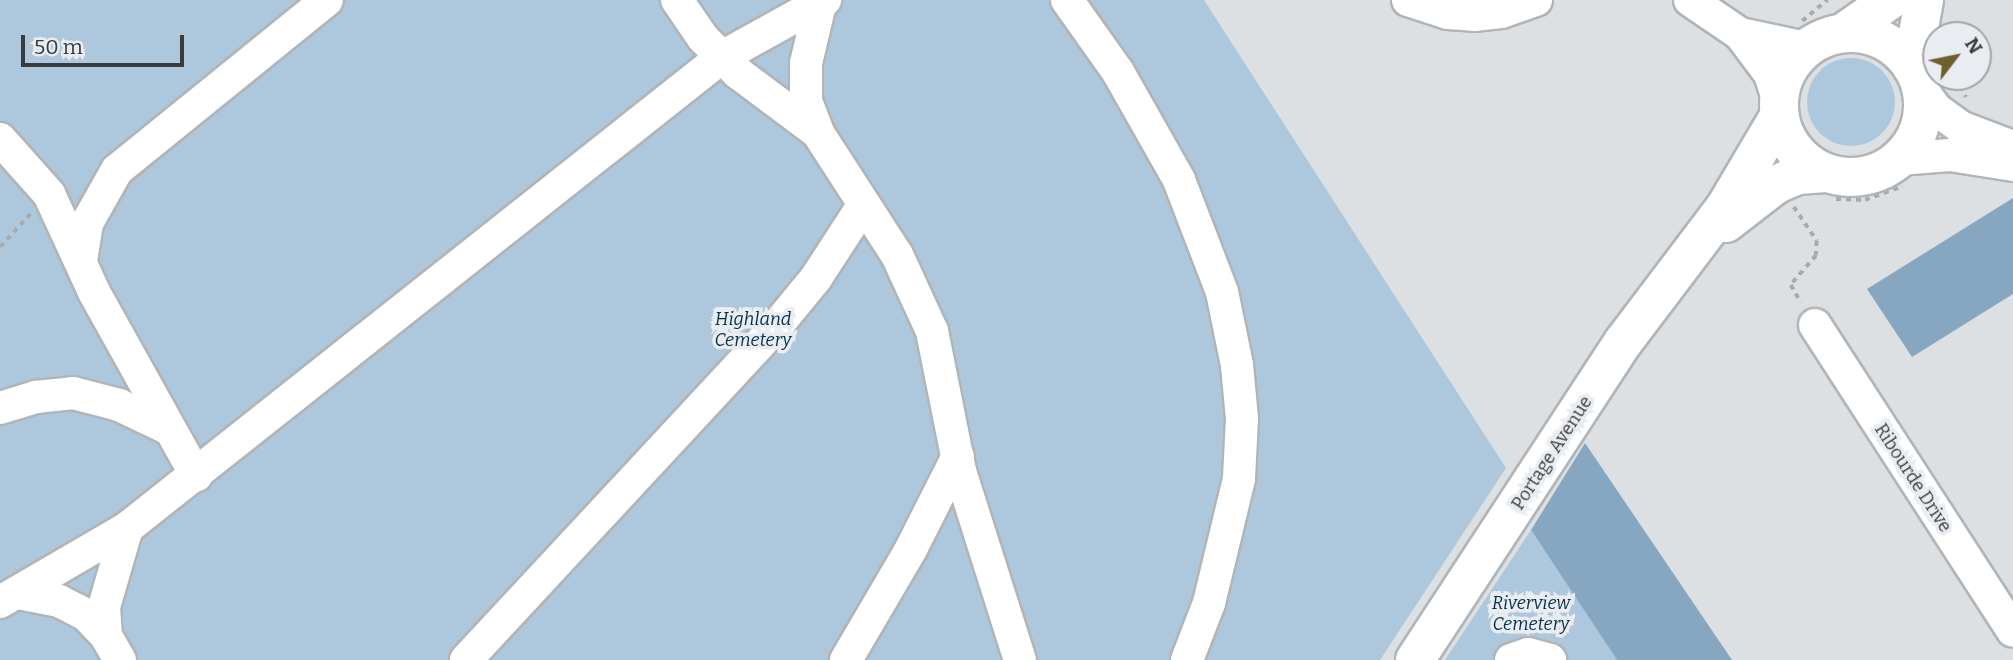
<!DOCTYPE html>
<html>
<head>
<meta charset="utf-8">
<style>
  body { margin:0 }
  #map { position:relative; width:2013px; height:660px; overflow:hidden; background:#dce0e3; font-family:Bitter,serif }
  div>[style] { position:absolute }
  .green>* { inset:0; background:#adc8dd }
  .round { border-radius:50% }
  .forest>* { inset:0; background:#87a7c0 }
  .path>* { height:3.5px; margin-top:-1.75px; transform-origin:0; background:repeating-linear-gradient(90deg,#a8abad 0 5px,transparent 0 10px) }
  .roads { filter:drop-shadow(2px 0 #b1b5b8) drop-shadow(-2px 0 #b1b5b8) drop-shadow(0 2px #b1b5b8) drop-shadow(0 -2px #b1b5b8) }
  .minor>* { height:32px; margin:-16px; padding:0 16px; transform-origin:16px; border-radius:16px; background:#fff }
  .major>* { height:38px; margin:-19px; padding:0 19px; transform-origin:19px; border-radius:19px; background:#fff }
  .major>.ring { margin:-19px; padding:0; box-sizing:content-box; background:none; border:38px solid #fff; border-radius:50% }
  span { translate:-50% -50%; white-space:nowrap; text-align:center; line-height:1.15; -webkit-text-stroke:7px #e9edf1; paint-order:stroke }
  .park-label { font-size:18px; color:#05304a; font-style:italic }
  .street-label { font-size:18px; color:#3a3b3c }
  .north { position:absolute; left:1922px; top:21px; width:70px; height:70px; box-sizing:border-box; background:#e9edf1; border:2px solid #a3a6a9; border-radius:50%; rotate:58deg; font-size:19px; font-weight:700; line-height:28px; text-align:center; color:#3a3b3c }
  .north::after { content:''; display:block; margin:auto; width:24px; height:32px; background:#6f5f2c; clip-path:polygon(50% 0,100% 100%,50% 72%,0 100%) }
  .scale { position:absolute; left:21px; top:35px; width:163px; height:32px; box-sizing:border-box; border:4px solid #3a3b3c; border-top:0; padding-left:9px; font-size:21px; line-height:24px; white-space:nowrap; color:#3a3b3c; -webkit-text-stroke:5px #e9edf1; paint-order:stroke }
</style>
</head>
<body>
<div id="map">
  <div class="green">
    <div style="clip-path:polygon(0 0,1204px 0,1506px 468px,1380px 660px,0 660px)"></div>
    <div class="round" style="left:1807px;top:58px;width:88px;height:88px"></div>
    <div style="clip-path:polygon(1531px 530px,1617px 660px,1445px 660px)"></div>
  </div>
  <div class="forest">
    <div style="clip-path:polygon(2013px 198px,2013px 294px,1912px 357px,1867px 289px)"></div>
    <div style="clip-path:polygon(1585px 443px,1732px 660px,1617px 660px,1531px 530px)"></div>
  </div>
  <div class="path">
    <div style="left:1802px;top:21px;width:33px;rotate:-40deg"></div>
    <div style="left:1957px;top:77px;width:22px;rotate:66deg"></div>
    <div style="left:1836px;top:199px;width:29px;rotate:2deg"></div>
    <div style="left:1865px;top:200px;width:40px;rotate:-20.2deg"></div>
    <div style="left:1794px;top:207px;width:41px;rotate:55.9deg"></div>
    <div style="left:1817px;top:241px;width:15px;rotate:94deg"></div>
    <div style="left:1816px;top:256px;width:38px;rotate:131deg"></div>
    <div style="left:1791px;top:285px;width:20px;rotate:60deg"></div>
    <div style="left:0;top:247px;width:46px;rotate:-47.6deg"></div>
  </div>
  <div class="roads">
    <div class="minor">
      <div style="left:677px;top:0;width:46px;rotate:55.6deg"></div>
      <div style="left:703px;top:38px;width:49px;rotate:45deg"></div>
      <div style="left:738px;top:73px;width:99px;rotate:36.8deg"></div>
      <div style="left:1067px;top:0;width:88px;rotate:54.7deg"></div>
      <div style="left:1118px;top:72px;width:124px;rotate:60.5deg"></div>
      <div style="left:1179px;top:180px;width:120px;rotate:69deg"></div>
      <div style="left:1222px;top:292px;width:75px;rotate:78.4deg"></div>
      <div style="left:1237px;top:365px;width:54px;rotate:84.7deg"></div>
      <div style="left:1242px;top:419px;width:60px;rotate:92.9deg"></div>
      <div style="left:1239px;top:479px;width:128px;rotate:103.6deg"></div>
      <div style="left:1209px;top:603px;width:61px;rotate:111.1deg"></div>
      <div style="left:1408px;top:0;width:42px;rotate:18deg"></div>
      <div style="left:1448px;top:13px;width:26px;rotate:4deg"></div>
      <div style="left:1474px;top:15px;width:27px;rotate:-6deg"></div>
      <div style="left:1501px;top:12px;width:37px;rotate:-19deg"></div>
      <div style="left:1690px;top:0;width:60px;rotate:34.2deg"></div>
      <div style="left:1740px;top:34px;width:50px;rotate:53.1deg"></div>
      <div style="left:1770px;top:74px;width:26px;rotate:72deg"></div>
      <div style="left:820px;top:4px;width:61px;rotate:103.3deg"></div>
      <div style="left:806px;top:63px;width:38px;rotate:90deg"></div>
      <div style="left:806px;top:101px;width:34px;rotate:69deg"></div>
      <div style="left:818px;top:133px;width:145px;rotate:57.1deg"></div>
      <div style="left:897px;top:255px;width:84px;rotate:65.3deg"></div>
      <div style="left:932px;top:331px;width:143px;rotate:78.7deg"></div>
      <div style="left:960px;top:471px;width:198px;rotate:72.4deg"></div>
      <div style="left:1740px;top:34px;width:67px;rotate:12deg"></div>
      <div style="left:1921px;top:89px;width:26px;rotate:53deg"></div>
      <div style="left:1937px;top:110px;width:29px;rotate:36deg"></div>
      <div style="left:1960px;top:127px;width:57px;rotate:20.7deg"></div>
      <div style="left:0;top:139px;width:74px;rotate:48.3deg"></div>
      <div style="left:49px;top:194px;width:108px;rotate:65.3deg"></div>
      <div style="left:94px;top:292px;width:210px;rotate:60.9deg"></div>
      <div style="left:1899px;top:159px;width:51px;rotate:-4.5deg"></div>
      <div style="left:1950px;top:155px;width:64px;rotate:9deg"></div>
      <div style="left:81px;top:261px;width:38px;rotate:-81deg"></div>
      <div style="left:87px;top:223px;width:61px;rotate:-60.5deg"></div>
      <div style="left:117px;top:170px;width:270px;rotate:-39deg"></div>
      <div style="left:1815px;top:325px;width:364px;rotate:57.1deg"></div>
      <div style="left:0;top:408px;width:38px;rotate:-17deg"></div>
      <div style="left:36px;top:397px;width:37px;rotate:-6deg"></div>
      <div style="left:73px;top:393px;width:48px;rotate:14.6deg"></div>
      <div style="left:119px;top:405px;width:53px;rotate:25.6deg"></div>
      <div style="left:18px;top:593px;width:42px;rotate:11deg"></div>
      <div style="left:59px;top:601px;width:30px;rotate:27deg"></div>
      <div style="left:86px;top:615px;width:29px;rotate:46deg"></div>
      <div style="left:106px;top:636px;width:28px;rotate:60deg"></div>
      <div style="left:0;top:602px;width:147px;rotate:-30.2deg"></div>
      <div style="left:127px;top:528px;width:759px;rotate:-38.37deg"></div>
      <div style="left:722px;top:57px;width:118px;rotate:-29deg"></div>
      <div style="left:106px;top:636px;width:29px;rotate:-94deg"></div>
      <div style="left:104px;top:607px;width:82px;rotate:-73.8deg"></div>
      <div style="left:466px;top:660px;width:454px;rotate:-47.1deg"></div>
      <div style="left:775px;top:328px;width:65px;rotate:-50.6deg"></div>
      <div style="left:816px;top:278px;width:88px;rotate:-57deg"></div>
      <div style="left:846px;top:660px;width:129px;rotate:-59.6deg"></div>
      <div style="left:911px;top:549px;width:104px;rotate:-63.2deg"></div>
      <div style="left:1511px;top:660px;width:18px;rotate:-19deg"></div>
      <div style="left:1528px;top:654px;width:23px;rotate:15deg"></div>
    </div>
    <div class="major">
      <div class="ring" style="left:1779px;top:33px;width:106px;height:106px"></div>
      <div style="left:1843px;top:33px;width:57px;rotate:-35.1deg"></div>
      <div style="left:1912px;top:67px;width:68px;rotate:-79.8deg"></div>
      <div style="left:1726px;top:223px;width:62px;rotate:-37.8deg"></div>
      <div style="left:1775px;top:185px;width:24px;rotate:-24deg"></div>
      <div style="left:1797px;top:175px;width:26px;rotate:-4deg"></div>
      <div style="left:1415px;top:660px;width:381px;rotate:-56.8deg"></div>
      <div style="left:1624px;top:341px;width:169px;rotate:-52.9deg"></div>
      <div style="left:1726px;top:206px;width:102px;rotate:-59.4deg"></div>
    </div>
  </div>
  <div class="park-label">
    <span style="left:753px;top:330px">Highland<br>Cemetery</span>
    <span style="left:1531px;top:614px">Riverview<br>Cemetery</span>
  </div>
  <div class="street-label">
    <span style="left:1552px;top:453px;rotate:-57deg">Portage Avenue</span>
    <span style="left:1913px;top:478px;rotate:57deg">Ribourde Drive</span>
  </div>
  <div class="north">N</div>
  <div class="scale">50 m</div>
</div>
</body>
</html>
